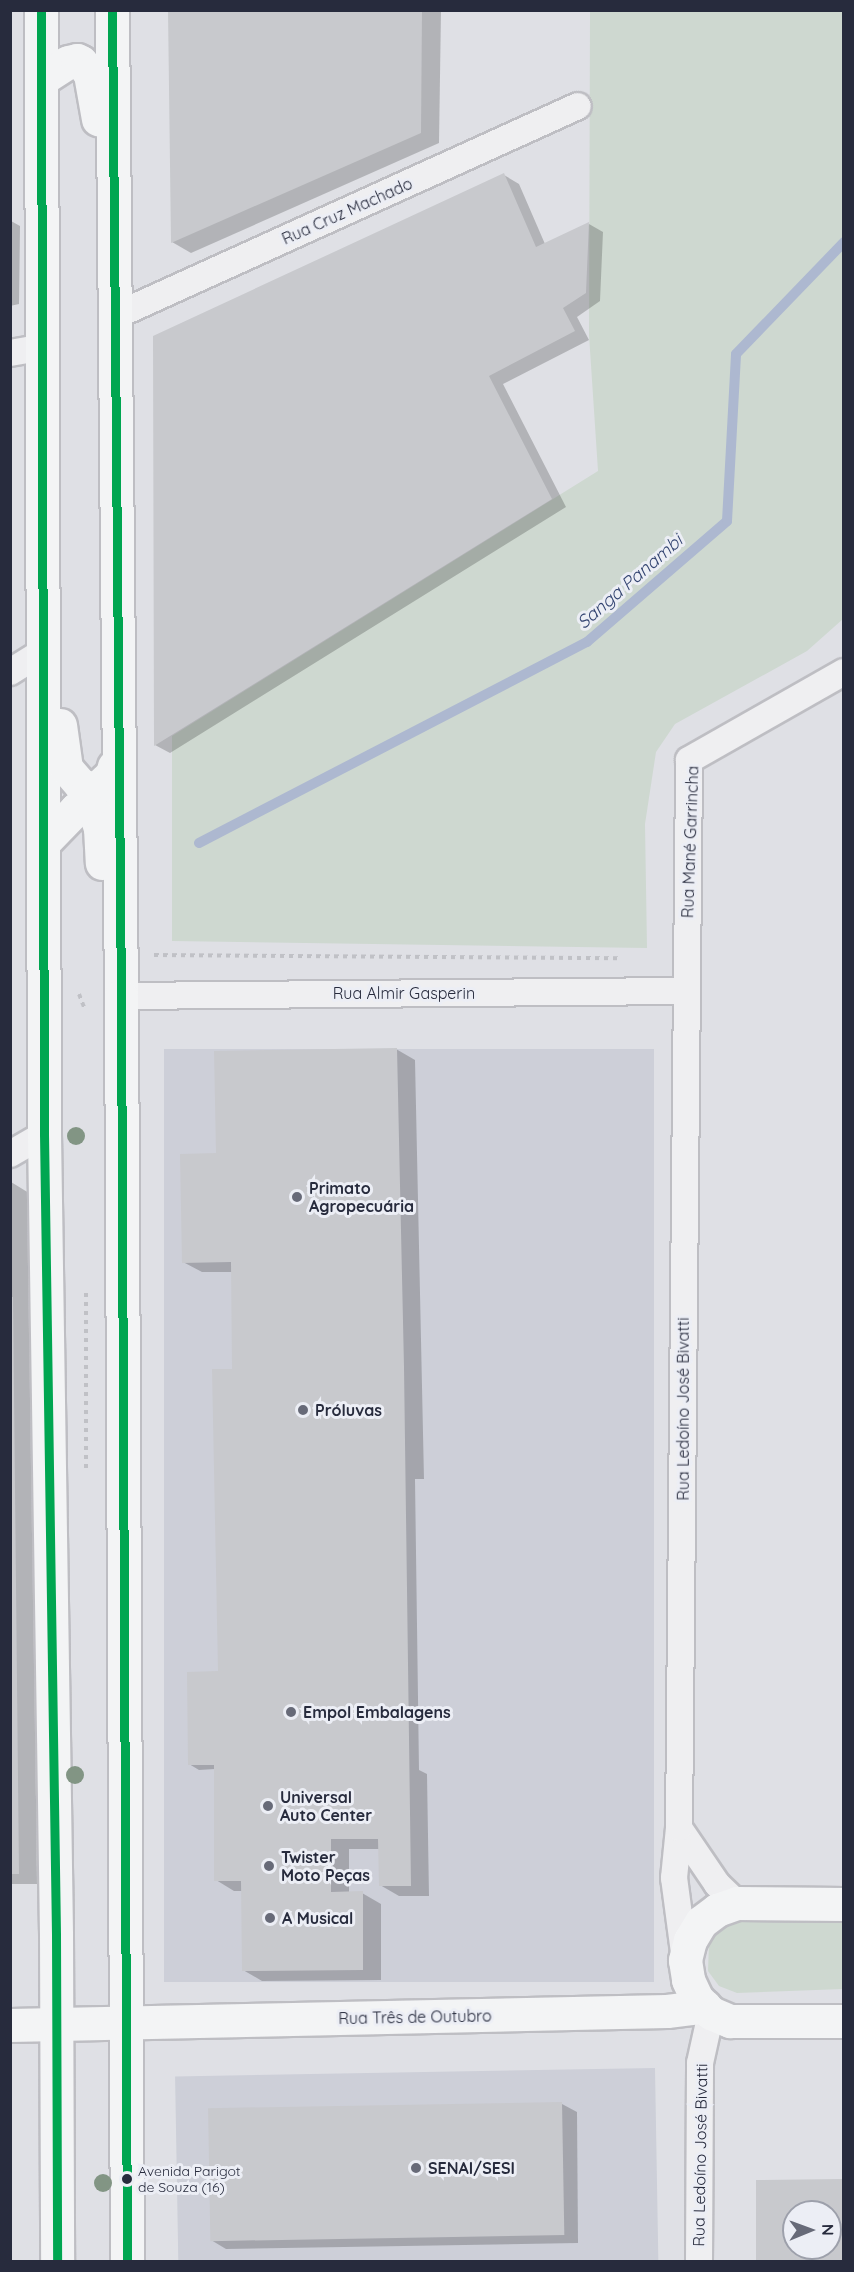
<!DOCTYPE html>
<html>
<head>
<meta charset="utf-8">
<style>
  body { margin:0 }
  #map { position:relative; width:854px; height:2272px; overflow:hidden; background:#dfe0e5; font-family:Quicksand,sans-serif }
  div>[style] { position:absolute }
  .built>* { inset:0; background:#cdcfd8; transform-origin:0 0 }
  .green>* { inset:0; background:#ced8d0 }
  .shadow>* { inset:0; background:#0003 }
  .stream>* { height:10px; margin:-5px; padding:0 5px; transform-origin:5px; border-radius:5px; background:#adb8d0 }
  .building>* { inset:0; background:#c8c9cd; transform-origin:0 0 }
  .path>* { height:4px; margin-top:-2px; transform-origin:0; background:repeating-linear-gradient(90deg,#c0c1c6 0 4.5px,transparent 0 9px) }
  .roads { filter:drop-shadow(2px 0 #bebec3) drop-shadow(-2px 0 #bebec3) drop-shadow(0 2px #bebec3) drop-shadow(0 -2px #bebec3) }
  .street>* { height:26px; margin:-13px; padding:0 13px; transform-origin:13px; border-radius:13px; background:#efeff1 }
  .secondary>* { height:33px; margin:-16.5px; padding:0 16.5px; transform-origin:16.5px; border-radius:16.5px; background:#f3f4f5 }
  .primary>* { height:33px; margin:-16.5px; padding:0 16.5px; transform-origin:16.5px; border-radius:16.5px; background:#f3f4f5 }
  .bus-1>* { height:9px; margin:-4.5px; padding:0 4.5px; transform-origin:4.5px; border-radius:4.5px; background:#00a651 }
  .trees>* { width:18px; height:18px; margin:-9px; border-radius:50%; background:#829584 }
  .dots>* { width:16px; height:16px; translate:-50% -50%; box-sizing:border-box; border:3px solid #eceef5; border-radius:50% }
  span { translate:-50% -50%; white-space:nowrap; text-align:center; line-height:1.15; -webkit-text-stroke:6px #eceef5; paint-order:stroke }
  .bus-label { font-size:14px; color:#272b3d }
  .left { translate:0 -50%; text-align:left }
  .street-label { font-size:16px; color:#272b3d }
  .poi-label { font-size:16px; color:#272b3d; font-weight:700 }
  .water-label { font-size:18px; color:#324370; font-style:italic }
  .frame { position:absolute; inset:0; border:12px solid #272b3d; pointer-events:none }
  .north { position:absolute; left:782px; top:2200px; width:60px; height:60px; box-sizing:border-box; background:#eceef5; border:2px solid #9da0ab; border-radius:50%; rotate:89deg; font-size:16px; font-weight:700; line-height:24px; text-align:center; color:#272b3d }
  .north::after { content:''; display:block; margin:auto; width:21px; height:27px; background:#676a78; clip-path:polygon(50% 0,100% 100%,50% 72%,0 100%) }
</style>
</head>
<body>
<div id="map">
  <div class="built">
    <div style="left:654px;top:1049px;width:933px;height:490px;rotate:90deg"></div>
    <div style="left:655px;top:2068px;width:193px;height:480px;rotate:89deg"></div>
  </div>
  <div class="green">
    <div style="clip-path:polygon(590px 11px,843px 11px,843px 619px,807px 651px,675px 724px,656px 752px,645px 824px,647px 948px,172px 941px,172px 736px,598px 471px,589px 335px)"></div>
    <div style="clip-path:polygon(843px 1914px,843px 1989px,737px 1993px,719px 1986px,708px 1971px,709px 1943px,721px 1927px,736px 1916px)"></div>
  </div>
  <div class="shadow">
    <div style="clip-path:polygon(169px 10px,441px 10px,439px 143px,191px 253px,172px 242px)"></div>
    <div style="clip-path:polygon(10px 152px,11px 221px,20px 226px,19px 304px,10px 306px)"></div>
    <div style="clip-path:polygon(504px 175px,519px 184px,545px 244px,589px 224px,603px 232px,600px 301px,577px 317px,589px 340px,503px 384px,566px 507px,170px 753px,155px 745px)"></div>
    <div style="clip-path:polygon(396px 1049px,415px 1060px,424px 1479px,415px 1479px,419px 1770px,427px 1774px,429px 1896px,399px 1896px,380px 1885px,380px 1849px,349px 1849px,349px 1893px,362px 1893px,381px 1904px,381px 1980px,262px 1981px,243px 1970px,243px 1891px,234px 1891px,216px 1880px,215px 1769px,199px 1770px,189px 1764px,220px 1673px,234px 1371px,232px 1272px,202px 1272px,183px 1262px,218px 1154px)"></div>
    <div style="clip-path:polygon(11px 1182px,29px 1193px,37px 1884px,10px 1884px)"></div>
    <div style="clip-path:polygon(562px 2104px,577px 2112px,578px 2243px,226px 2249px,211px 2240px)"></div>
  </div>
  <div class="stream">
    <div style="left:199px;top:843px;width:437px;rotate:-27.4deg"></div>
    <div style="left:587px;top:642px;width:185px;rotate:-40.8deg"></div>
    <div style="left:727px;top:521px;width:167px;rotate:-86.9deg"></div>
    <div style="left:736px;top:354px;width:156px;rotate:-46deg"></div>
  </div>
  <div class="building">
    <div style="clip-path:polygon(168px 10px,422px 10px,421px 133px,171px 243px)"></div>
    <div style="clip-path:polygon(504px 173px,536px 247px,589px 222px,586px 293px,563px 308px,575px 331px,489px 376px,552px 499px,154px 746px,153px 336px)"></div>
    <div style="clip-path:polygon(397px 1048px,404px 1367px,411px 1886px,379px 1886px,378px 1839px,331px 1839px,331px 1892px,363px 1891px,363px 1970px,242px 1971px,241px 1881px,214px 1881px,214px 1765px,188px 1765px,187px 1672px,218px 1671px,212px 1369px,232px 1369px,231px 1262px,182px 1263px,180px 1154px,216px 1153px,214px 1051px)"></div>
    <div style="clip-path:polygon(10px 1297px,13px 1297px,19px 1874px,10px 1874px)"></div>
    <div style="left:562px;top:2102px;width:133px;height:354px;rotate:89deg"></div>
    <div style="clip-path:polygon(evenodd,844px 2179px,844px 2262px,756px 2262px,756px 2180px,844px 2179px,794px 2212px,830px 2212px,830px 2248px,794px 2248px,794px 2212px)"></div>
  </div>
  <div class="path">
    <div style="left:154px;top:955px;width:466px;rotate:0.4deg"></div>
    <div style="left:79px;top:994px;width:17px;rotate:69deg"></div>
    <div style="left:86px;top:1293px;width:179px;rotate:90deg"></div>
  </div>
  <div class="roads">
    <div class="street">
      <div style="left:115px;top:316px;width:508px;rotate:-24.4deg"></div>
      <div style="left:10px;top:353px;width:34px;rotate:-10deg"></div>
      <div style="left:10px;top:672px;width:39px;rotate:-32deg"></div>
      <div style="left:121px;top:996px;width:565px;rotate:-0.51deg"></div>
      <div style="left:10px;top:1154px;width:39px;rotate:-30deg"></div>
      <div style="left:679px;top:1828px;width:68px;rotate:55.8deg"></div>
      <div style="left:717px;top:1884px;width:28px;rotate:44deg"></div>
      <div style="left:685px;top:1960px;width:83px;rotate:-97.6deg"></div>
      <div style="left:674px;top:1878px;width:50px;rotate:-84.3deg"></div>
      <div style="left:679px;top:1828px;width:1068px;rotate:-89.46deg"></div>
      <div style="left:689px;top:760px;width:178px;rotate:-29.6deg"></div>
      <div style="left:699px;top:2262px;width:199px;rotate:-89.7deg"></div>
      <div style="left:700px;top:2063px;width:51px;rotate:-77.6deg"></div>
    </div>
    <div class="secondary">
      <div style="left:844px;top:1904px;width:107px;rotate:-179.5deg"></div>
      <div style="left:737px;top:1903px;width:21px;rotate:161deg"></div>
      <div style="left:717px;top:1910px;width:20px;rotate:143deg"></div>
      <div style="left:701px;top:1922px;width:21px;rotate:121deg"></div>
      <div style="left:690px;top:1940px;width:21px;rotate:104deg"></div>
      <div style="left:685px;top:1960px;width:20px;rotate:81deg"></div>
      <div style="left:688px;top:1980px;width:21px;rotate:65deg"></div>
      <div style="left:697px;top:1999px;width:20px;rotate:45deg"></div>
      <div style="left:711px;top:2013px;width:21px;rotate:23deg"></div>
      <div style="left:730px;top:2021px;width:114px"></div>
      <div style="left:10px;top:2025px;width:657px;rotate:-1.22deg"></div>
      <div style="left:667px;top:2011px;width:38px;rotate:-7deg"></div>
    </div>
    <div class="primary">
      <div style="left:41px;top:10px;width:1124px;rotate:89.85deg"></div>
      <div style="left:44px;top:1134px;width:801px;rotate:89.14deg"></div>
      <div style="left:56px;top:1935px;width:327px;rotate:89.8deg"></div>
      <div style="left:112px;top:10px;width:986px;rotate:89.48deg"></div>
      <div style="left:121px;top:996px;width:1266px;rotate:89.73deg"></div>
      <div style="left:42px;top:79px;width:31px;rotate:-33deg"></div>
      <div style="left:68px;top:62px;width:9px;rotate:-13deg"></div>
      <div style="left:77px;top:60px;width:4px;rotate:27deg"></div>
      <div style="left:81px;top:62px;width:15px;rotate:53deg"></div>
      <div style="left:90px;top:74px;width:46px;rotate:79.9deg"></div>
      <div style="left:60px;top:725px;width:43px;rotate:82.1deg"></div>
      <div style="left:66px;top:768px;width:21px;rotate:49deg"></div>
      <div style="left:80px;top:784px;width:9px;rotate:27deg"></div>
      <div style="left:88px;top:788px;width:10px;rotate:-6deg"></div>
      <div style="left:98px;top:787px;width:19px;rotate:-43deg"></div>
      <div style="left:112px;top:774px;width:8px;rotate:-76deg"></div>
      <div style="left:45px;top:841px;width:45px;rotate:-45.9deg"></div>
      <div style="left:76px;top:809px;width:9px;rotate:-6deg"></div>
      <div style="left:85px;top:808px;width:11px;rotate:27deg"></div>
      <div style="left:95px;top:813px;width:16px;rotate:72deg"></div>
      <div style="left:100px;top:828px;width:35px;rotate:87deg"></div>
    </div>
  </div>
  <div class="bus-1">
    <div style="left:41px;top:10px;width:1124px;rotate:89.85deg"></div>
    <div style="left:44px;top:1134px;width:801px;rotate:89.14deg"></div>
    <div style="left:56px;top:1935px;width:327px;rotate:89.8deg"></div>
    <div style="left:112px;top:10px;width:986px;rotate:89.48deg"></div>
    <div style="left:121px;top:996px;width:1266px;rotate:89.73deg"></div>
  </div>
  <div class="trees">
    <div style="left:76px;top:1136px"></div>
    <div style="left:75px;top:1775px"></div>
    <div style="left:103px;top:2183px"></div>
  </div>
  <div class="dots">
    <div style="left:297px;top:1197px;background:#676a78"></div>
    <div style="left:303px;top:1410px;background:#676a78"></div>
    <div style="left:291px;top:1712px;background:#676a78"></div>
    <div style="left:268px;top:1806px;background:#676a78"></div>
    <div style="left:269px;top:1866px;background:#676a78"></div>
    <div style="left:270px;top:1918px;background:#676a78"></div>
    <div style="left:416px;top:2168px;background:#676a78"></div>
    <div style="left:127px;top:2179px;background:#272b3d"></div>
  </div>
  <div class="bus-label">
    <span class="left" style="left:138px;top:2179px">Avenida Parigot<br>de Souza (16)</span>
  </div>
  <div class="street-label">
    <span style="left:347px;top:211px;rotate:-24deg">Rua Cruz Machado</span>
    <span style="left:690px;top:842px;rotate:-88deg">Rua Mané Garrincha</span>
    <span style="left:404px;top:993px">Rua Almir Gasperin</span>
    <span style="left:683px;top:1409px;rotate:-90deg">Rua Ledoíno José Bivatti</span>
    <span style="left:415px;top:2017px;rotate:-1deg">Rua Três de Outubro</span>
    <span style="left:700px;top:2155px;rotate:-89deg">Rua Ledoíno José Bivatti</span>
  </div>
  <div class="poi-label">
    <span class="left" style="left:309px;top:1197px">Primato<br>Agropecuária</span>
    <span class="left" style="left:315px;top:1410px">Próluvas</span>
    <span class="left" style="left:303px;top:1712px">Empol Embalagens</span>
    <span class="left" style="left:280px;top:1806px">Universal<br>Auto Center</span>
    <span class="left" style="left:281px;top:1866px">Twister<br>Moto Peças</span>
    <span class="left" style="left:282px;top:1918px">A Musical</span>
    <span class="left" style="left:428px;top:2168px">SENAI/SESI</span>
  </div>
  <div class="water-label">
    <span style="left:630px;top:582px;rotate:-41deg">Sanga Panambi</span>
  </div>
  <div class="frame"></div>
  <div class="north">N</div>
</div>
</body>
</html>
